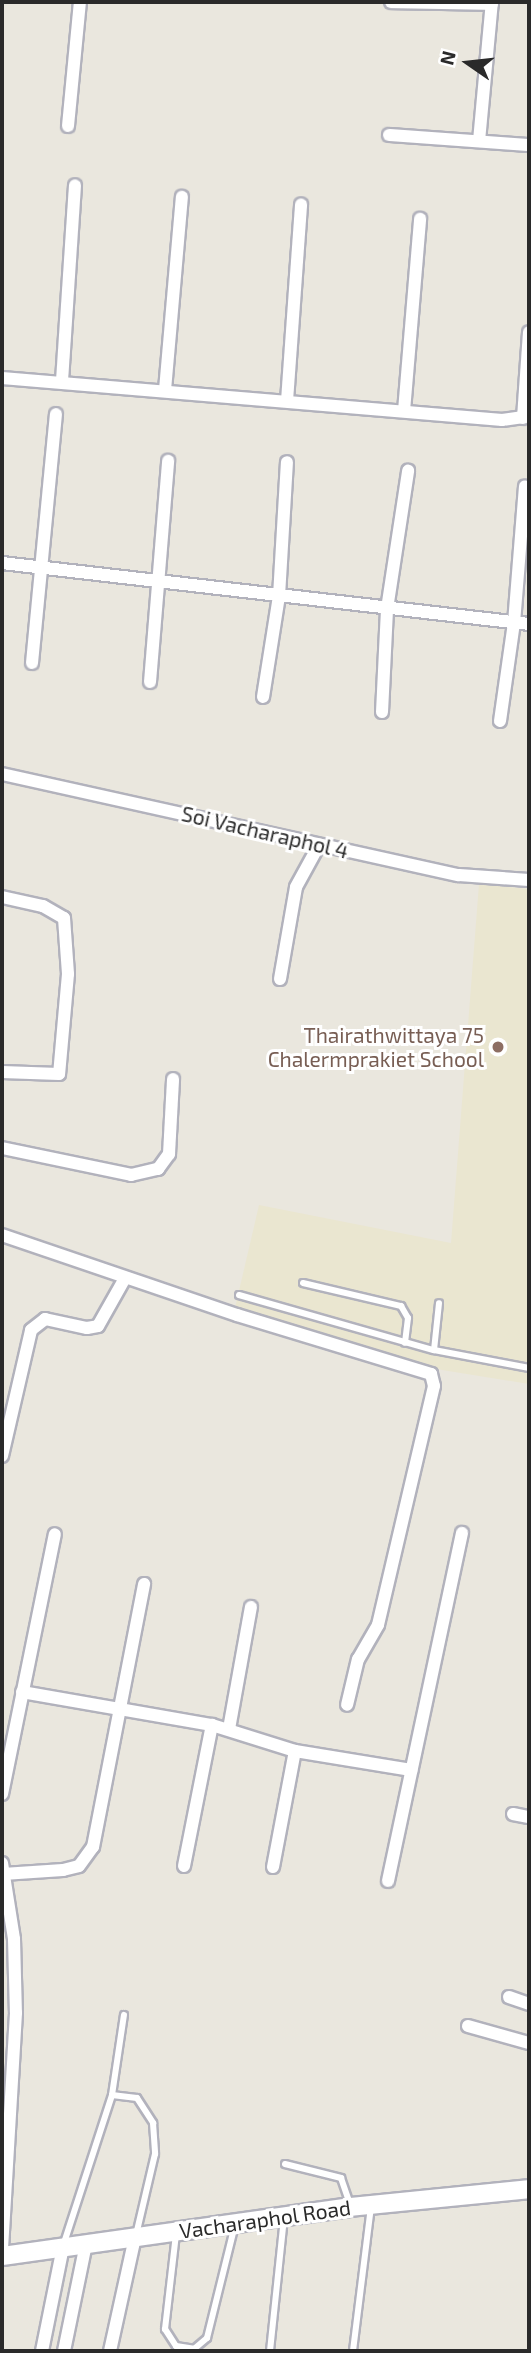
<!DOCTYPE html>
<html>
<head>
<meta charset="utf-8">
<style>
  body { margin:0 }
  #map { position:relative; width:531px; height:2353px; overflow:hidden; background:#eae7de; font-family:"Exo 2",sans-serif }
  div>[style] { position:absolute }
  .education>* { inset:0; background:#eae6d0 }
  .roads { filter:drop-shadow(2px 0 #b2b2bc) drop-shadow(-2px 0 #b2b2bc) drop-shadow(0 2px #b2b2bc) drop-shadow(0 -2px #b2b2bc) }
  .lane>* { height:6px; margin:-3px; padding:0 3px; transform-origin:3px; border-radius:3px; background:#fff }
  .street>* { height:12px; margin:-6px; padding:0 6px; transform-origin:6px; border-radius:6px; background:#fff }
  .secondary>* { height:18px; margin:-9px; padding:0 9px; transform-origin:9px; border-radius:9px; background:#fff }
  .dots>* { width:19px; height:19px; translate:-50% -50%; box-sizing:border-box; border:4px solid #fff; border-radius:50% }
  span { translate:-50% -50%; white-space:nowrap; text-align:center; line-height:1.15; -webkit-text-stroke:6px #fff; paint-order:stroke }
  .street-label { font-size:21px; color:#2a2a2a }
  .education-label { font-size:21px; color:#785e54 }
  .right { translate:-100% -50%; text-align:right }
  .frame { position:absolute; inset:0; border:4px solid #2a2a2a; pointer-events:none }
  .north { position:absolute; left:433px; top:28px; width:70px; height:70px; -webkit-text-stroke:5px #fff; paint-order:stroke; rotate:284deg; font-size:19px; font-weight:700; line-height:28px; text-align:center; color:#2a2a2a }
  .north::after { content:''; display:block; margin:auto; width:24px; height:32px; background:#2a2a2a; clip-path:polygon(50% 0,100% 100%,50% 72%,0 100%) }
</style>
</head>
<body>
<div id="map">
  <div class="education">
    <div style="clip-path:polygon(479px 884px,529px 889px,529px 1384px,442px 1370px,235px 1308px,259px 1205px,451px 1243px)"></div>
  </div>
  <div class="roads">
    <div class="lane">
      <div style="left:303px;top:1283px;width:101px;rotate:13.2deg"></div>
      <div style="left:401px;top:1306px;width:14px;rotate:60deg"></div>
      <div style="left:408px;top:1318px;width:25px;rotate:97deg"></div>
      <div style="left:239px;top:1295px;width:203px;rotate:15.8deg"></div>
      <div style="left:434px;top:1350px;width:97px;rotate:10.7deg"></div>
      <div style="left:434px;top:1350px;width:47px;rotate:-83.9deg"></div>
      <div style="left:112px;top:2095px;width:81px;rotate:-81.5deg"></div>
      <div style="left:285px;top:2164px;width:58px;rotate:14deg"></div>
      <div style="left:341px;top:2178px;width:28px;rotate:71deg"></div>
      <div style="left:176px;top:2234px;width:96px;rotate:96.6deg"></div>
      <div style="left:165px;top:2329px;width:20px;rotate:57deg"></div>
      <div style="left:176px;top:2346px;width:18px;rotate:9deg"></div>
      <div style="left:194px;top:2349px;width:17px;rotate:-40deg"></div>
      <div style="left:207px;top:2338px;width:116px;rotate:-76.1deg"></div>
      <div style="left:63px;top:2246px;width:159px;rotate:-72deg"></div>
      <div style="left:112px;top:2095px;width:25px;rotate:7deg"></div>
      <div style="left:137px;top:2098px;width:30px;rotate:57deg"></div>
      <div style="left:153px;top:2123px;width:31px;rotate:86deg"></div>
      <div style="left:155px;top:2154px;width:83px;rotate:103.2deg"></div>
      <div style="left:270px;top:2351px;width:134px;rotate:-84deg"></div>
      <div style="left:353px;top:2351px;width:145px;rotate:-82.9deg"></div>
    </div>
    <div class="street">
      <div style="left:391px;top:2px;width:101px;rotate:1.1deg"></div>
      <div style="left:68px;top:126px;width:125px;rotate:-84.5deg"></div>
      <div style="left:389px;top:135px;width:140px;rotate:4.1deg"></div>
      <div style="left:479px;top:141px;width:140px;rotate:-84.7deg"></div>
      <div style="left:2px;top:378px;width:502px;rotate:4.8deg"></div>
      <div style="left:502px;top:420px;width:27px;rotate:-8deg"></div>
      <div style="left:62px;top:381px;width:196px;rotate:-86.2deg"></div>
      <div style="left:165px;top:390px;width:194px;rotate:-85deg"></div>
      <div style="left:287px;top:401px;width:197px;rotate:-85.9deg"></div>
      <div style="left:404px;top:411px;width:193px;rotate:-85.2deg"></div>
      <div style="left:523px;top:418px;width:86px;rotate:-86deg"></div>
      <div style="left:2px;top:563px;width:531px;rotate:6.6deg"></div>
      <div style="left:32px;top:663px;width:250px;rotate:-84.5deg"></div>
      <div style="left:150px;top:682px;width:222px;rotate:-85.3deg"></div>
      <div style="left:263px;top:697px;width:102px;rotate:-81deg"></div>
      <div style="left:279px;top:596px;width:134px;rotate:-86.6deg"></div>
      <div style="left:382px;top:712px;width:103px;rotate:-87.2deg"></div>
      <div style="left:387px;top:609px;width:140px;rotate:-81.3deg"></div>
      <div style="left:500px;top:721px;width:99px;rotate:-81.9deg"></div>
      <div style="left:514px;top:623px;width:137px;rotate:-85.4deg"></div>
      <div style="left:2px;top:774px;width:468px;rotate:12.5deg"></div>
      <div style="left:459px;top:875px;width:70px;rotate:4.1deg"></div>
      <div style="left:2px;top:897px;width:42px;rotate:12.4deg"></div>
      <div style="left:43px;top:906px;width:24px;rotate:30deg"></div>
      <div style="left:64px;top:918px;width:56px;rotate:85.9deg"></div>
      <div style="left:68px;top:974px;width:100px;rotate:95.1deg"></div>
      <div style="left:59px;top:1074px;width:57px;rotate:-178deg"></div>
      <div style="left:280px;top:979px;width:93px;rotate:-80.1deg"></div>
      <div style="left:296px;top:887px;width:48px;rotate:-61.3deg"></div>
      <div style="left:2px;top:1148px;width:132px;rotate:11.8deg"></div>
      <div style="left:131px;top:1175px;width:28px;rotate:-13deg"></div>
      <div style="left:158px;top:1169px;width:19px;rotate:-54deg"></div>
      <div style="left:169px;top:1154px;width:75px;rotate:-86.9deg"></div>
      <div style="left:2px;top:1235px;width:248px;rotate:18.8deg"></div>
      <div style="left:237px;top:1315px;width:203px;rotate:16.9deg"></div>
      <div style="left:431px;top:1374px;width:12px;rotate:76deg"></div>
      <div style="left:434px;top:1386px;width:245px;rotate:103.2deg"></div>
      <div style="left:378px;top:1625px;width:39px;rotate:120deg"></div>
      <div style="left:358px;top:1659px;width:47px;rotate:103.4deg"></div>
      <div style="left:2px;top:1456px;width:129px;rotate:-77deg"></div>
      <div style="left:31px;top:1330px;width:18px;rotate:-38deg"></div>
      <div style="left:45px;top:1319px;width:43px;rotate:12.1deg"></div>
      <div style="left:87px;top:1328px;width:11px;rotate:-10deg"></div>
      <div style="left:98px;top:1326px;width:55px;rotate:-60.6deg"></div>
      <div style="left:22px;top:1692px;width:193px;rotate:9.9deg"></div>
      <div style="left:212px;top:1725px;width:87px;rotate:17.4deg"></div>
      <div style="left:295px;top:1751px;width:118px;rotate:9.3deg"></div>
      <div style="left:229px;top:1729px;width:124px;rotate:-79.8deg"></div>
      <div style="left:2px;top:1794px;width:265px;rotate:-78.5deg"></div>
      <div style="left:513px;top:1814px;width:16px;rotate:11deg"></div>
      <div style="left:2px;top:1863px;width:77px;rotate:81deg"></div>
      <div style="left:14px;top:1939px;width:74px;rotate:88.5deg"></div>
      <div style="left:16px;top:2013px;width:236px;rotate:93.4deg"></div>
      <div style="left:184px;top:1866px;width:144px;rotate:-78.8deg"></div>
      <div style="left:273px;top:1867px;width:118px;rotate:-79.3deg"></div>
      <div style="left:3px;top:1874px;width:60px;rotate:-3.8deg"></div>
      <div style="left:63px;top:1870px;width:16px;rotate:-14deg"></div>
      <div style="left:79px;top:1866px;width:24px;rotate:-54deg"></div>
      <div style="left:93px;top:1847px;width:268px;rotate:-79deg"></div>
      <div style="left:388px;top:1881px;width:356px;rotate:-78deg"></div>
      <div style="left:509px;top:1997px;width:21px;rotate:19deg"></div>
      <div style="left:468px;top:2026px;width:63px;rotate:15.6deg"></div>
      <div style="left:42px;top:2351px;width:106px;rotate:-78.6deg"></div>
      <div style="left:64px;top:2351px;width:109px;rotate:-78.4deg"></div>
      <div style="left:110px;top:2351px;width:117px;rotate:-77.6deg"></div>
    </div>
    <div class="secondary">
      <div style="left:2px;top:2256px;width:351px;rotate:-8deg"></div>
      <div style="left:350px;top:2207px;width:180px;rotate:-5.7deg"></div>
    </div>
  </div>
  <div class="dots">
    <div style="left:498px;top:1047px;background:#8d6e63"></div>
  </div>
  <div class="street-label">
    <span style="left:265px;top:832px;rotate:13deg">Soi Vacharaphol 4</span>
    <span style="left:265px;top:2219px;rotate:-8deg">Vacharaphol Road</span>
  </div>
  <div class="education-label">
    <span class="right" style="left:484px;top:1047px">Thairathwittaya 75<br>Chalermprakiet School</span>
  </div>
  <div class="frame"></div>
  <div class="north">N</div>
</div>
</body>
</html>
